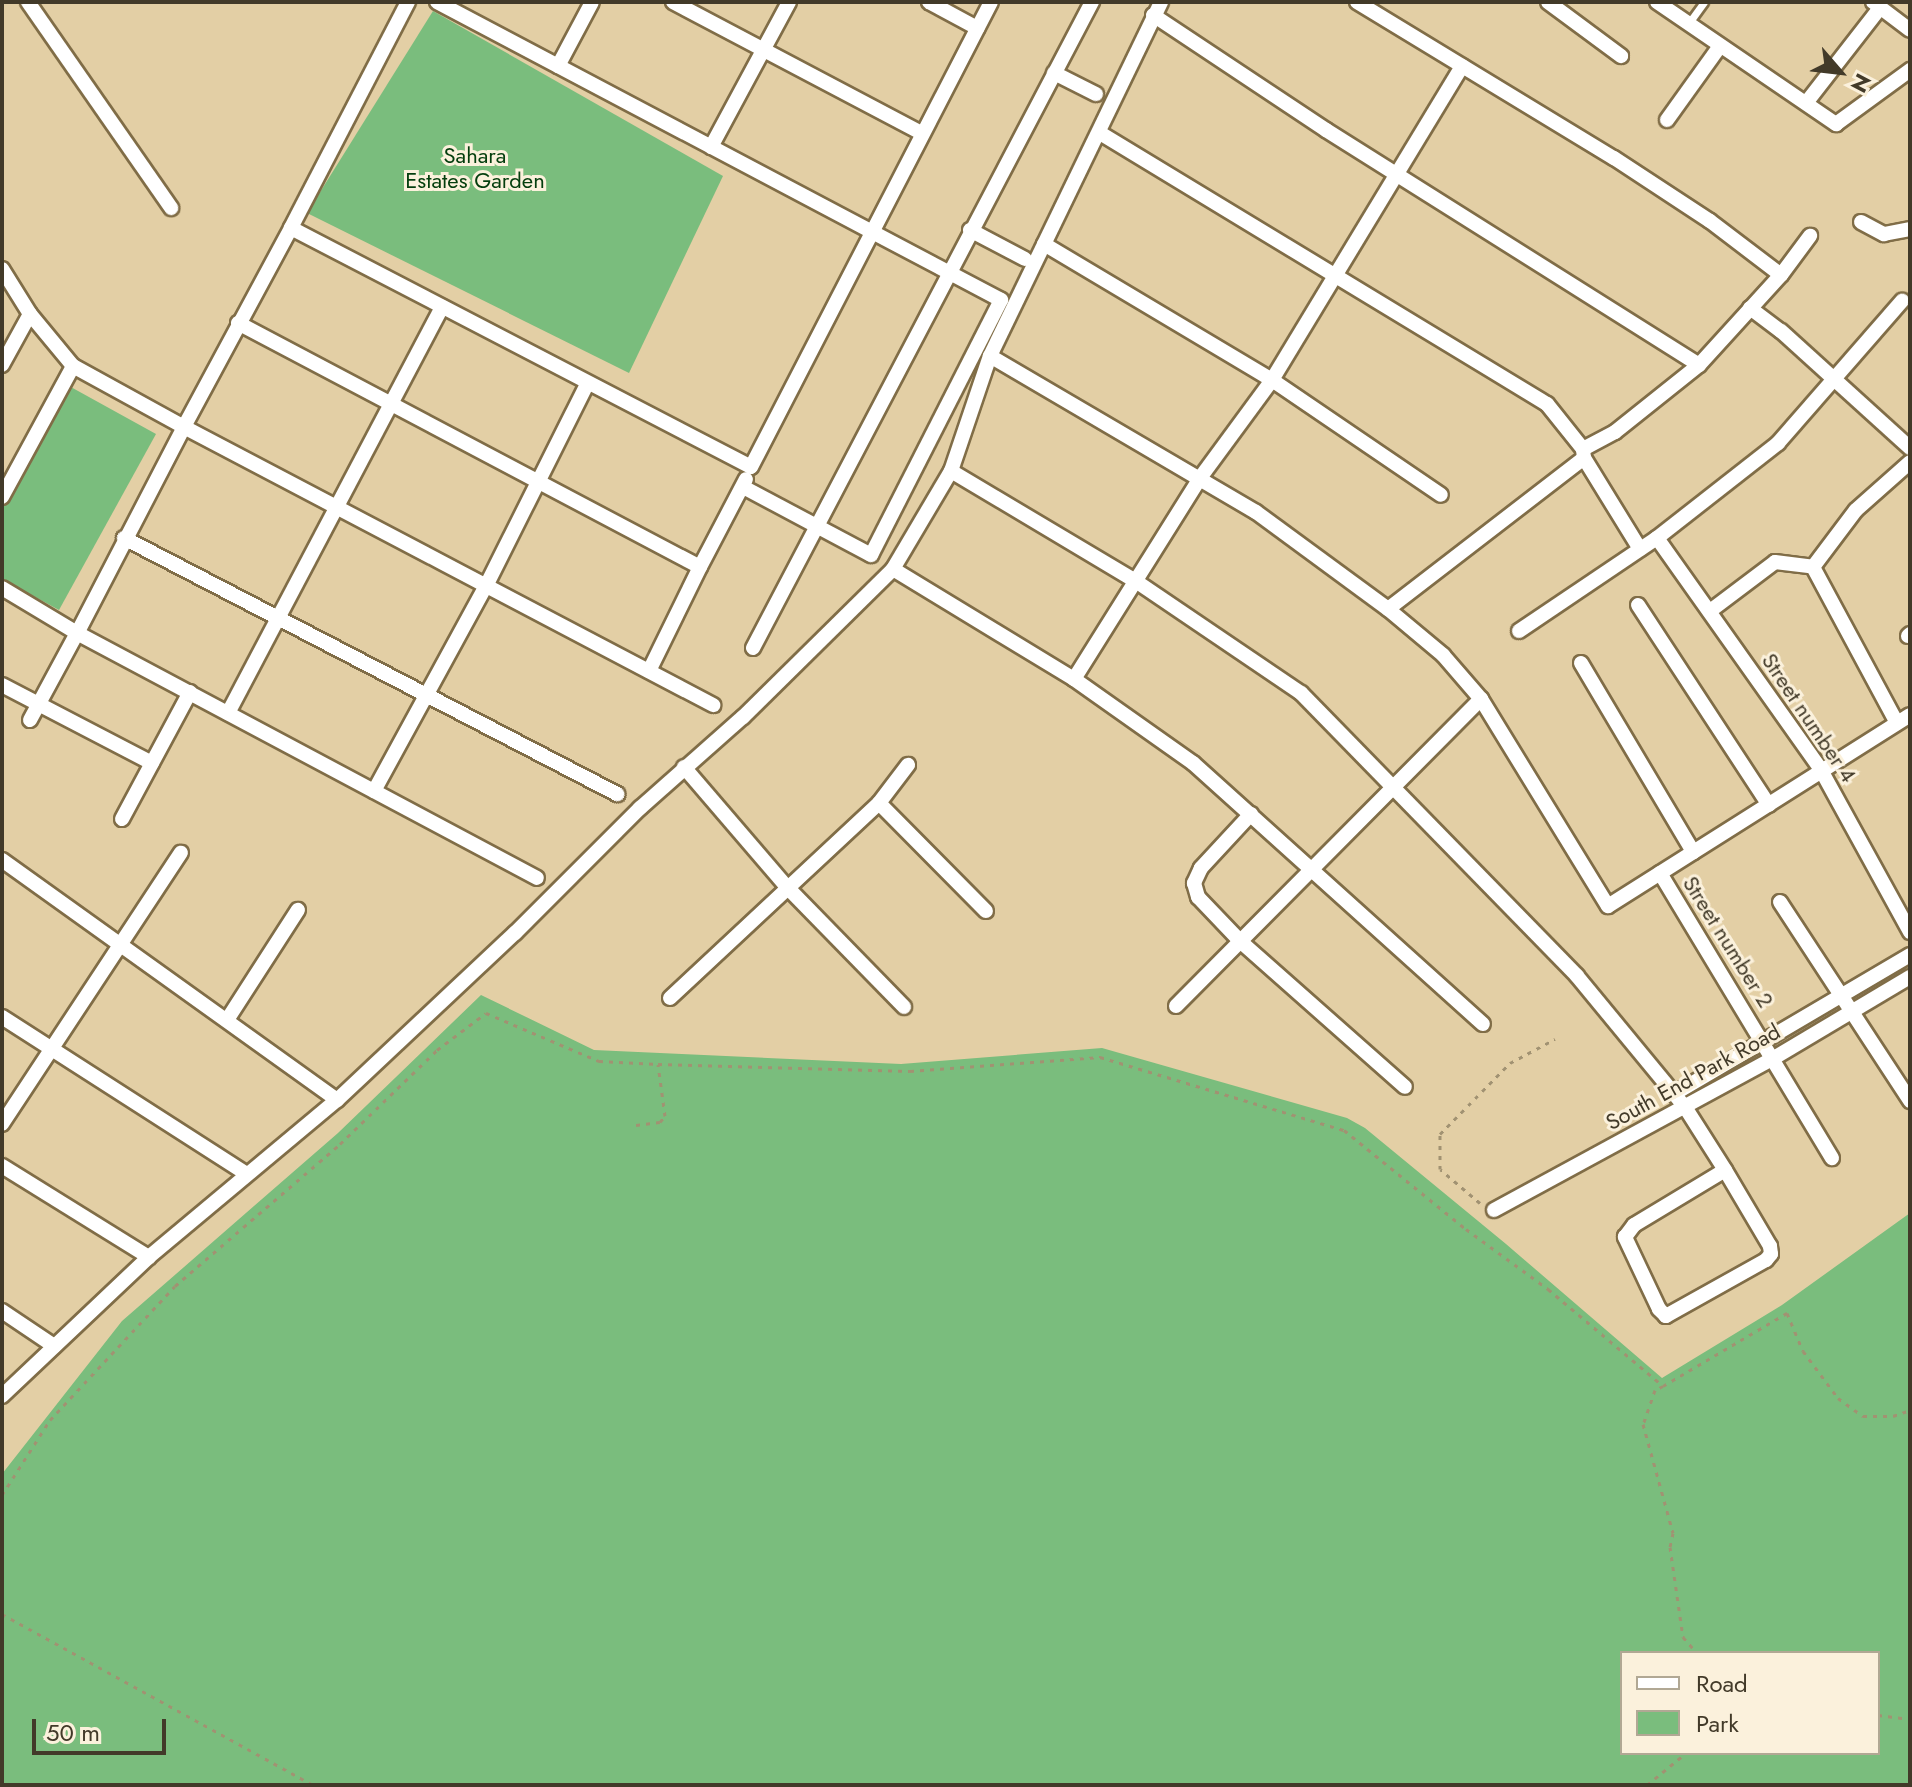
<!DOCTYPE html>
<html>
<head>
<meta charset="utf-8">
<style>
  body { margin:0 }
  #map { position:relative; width:1912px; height:1787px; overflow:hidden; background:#e3cfa5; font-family:Jost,sans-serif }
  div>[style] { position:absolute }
  .green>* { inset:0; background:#7abd7d }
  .path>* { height:3px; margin-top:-1.5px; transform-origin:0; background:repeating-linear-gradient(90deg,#a19272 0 4px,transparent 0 10px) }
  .roads { filter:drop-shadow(2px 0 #806d47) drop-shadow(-2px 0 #806d47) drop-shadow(0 2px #806d47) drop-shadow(0 -2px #806d47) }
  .service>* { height:7px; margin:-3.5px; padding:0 3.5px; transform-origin:3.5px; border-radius:3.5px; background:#fff }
  .minor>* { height:14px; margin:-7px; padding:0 7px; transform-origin:7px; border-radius:7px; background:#fff }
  span { translate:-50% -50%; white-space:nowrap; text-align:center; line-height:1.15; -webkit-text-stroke:6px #fbf1dc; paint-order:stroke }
  .park-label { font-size:22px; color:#033e0d }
  .street-label { font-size:22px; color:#423a29 }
  .frame { position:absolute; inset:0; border:4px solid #423a29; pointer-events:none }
  .legend { position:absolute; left:1620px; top:1651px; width:260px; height:104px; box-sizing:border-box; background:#fbf1dc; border:2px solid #b1a894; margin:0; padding:10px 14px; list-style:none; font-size:24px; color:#423a29 }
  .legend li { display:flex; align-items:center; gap:16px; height:40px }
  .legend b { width:40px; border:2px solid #b1a894 }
  .north { position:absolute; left:1800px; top:32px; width:80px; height:80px; -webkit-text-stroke:6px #fbf1dc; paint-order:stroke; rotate:118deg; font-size:22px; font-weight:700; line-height:32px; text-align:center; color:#423a29 }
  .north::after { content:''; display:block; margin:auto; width:28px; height:36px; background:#423a29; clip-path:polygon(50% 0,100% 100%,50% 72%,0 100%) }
  .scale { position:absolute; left:32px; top:1719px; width:134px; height:36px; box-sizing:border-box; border:4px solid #423a29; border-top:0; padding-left:10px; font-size:24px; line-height:28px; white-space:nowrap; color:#423a29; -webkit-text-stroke:6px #fbf1dc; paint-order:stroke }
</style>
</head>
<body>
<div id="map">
  <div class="green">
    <div style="clip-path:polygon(433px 11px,723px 176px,629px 373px,307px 213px)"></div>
    <div style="clip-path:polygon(69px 386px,156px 434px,59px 610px,2px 579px,2px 507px)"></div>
    <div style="clip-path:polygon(evenodd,481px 995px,594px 1050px,901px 1064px,1102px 1048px,1347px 1118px,1365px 1128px,1506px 1244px,1662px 1378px,1782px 1305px,1910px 1213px,1910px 1785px,2px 1785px,2px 1474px,122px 1321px,338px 1133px,481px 995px,1878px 1653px,1878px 1753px,1622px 1753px,1622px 1653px,1878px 1653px)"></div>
  </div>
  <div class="path">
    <div style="left:636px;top:1125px;width:24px;rotate:-7deg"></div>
    <div style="left:660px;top:1122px;width:8px;rotate:-50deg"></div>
    <div style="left:665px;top:1116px;width:52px;rotate:-97.7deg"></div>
    <div style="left:658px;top:1064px;width:252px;rotate:1.6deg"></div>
    <div style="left:910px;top:1071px;width:191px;rotate:-4.2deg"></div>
    <div style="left:1100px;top:1057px;width:255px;rotate:16.7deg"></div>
    <div style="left:1344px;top:1130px;width:157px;rotate:39.1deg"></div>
    <div style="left:1466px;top:1229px;width:102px;rotate:36.2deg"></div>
    <div style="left:1548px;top:1289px;width:150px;rotate:40.1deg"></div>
    <div style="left:1663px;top:1386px;width:144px;rotate:-30.5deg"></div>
    <div style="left:1787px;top:1313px;width:41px;rotate:67.2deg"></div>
    <div style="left:1803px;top:1351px;width:59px;rotate:53.3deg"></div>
    <div style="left:1838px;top:1398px;width:31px;rotate:36deg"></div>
    <div style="left:1863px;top:1416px;width:30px"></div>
    <div style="left:1893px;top:1416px;width:18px;rotate:-19deg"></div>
    <div style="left:1480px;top:1203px;width:52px;rotate:-139.6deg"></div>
    <div style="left:1440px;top:1169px;width:35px;rotate:-90deg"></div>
    <div style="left:1440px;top:1134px;width:100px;rotate:-45.4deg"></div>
    <div style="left:1510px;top:1063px;width:51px;rotate:-28.1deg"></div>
    <div style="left:1663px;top:1386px;width:9px;rotate:153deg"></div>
    <div style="left:1655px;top:1390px;width:36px;rotate:109deg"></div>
    <div style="left:1643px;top:1424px;width:113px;rotate:74.6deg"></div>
    <div style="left:1673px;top:1533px;width:14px;rotate:102deg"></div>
    <div style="left:1670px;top:1547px;width:91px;rotate:81.8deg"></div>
    <div style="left:1683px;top:1637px;width:21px;rotate:49deg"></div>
    <div style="left:2px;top:1495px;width:89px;rotate:-57.4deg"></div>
    <div style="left:50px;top:1420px;width:183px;rotate:-47deg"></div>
    <div style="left:175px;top:1286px;width:218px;rotate:-40.7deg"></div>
    <div style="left:340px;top:1144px;width:135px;rotate:-44.1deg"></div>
    <div style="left:437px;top:1050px;width:61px;rotate:-37.1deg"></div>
    <div style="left:486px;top:1013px;width:123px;rotate:23deg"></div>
    <div style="left:599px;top:1061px;width:59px;rotate:2.9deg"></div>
    <div style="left:2px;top:1614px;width:355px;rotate:28.8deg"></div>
    <div style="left:1878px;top:1715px;width:32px;rotate:7deg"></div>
    <div style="left:1647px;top:1785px;width:50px;rotate:-39.4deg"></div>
  </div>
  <div class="roads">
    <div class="service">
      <div style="left:1688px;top:24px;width:27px;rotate:-54deg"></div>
    </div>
    <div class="minor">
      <div style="left:28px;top:2px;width:251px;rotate:55.2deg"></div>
      <div style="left:408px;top:2px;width:254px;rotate:117.4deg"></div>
      <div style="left:291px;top:228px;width:518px;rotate:27.45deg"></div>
      <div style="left:751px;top:467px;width:523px;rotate:-62.7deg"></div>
      <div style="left:437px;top:2px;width:638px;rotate:27.85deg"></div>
      <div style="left:1001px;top:300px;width:286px;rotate:117deg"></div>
      <div style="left:871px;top:555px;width:145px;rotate:-152deg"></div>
      <div style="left:673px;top:2px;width:280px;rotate:27.8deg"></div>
      <div style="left:929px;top:2px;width:55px;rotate:28.4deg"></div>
      <div style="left:1357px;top:2px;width:301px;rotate:31.3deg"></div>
      <div style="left:1614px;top:158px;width:115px;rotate:33.3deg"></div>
      <div style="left:1710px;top:221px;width:89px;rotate:37.3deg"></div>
      <div style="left:1548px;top:2px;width:91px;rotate:36.5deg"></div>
      <div style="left:1657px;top:2px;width:217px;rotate:34.3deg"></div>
      <div style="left:1836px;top:124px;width:92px;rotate:-36.1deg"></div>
      <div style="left:1873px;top:2px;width:46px;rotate:37.1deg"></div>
      <div style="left:1153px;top:15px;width:208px;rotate:33.6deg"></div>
      <div style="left:1326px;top:130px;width:441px;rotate:32.2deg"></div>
      <div style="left:558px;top:66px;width:72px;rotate:-62deg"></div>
      <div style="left:1054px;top:73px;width:47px;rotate:26.6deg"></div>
      <div style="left:1806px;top:103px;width:120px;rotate:-52.1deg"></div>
      <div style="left:1667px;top:120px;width:91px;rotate:-54.4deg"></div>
      <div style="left:1100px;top:133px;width:523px;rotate:31.23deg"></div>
      <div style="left:1547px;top:404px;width:58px;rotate:51.3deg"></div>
      <div style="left:1583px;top:449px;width:9px;rotate:84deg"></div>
      <div style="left:1584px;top:458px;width:107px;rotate:58.4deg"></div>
      <div style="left:711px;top:147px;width:165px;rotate:-61.7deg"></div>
      <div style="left:1861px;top:222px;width:26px;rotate:28deg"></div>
      <div style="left:1884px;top:234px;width:26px;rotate:-11deg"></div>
      <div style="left:291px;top:228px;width:226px;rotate:118.3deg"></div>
      <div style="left:184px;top:427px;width:598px;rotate:27.72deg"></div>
      <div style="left:970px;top:230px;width:62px;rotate:27.8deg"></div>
      <div style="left:1044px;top:244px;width:265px;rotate:30.8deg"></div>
      <div style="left:1272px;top:380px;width:204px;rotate:34.2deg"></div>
      <div style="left:2px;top:269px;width:53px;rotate:58.1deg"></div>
      <div style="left:30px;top:314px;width:67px;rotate:50.4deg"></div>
      <div style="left:73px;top:366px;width:127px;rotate:28.8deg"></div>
      <div style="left:184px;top:427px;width:232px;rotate:117.4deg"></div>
      <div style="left:77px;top:633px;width:87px;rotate:-149deg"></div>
      <div style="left:1750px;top:308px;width:39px;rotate:37deg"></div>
      <div style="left:1781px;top:331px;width:174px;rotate:42.2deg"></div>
      <div style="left:238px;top:323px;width:522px;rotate:27.84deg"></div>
      <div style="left:700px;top:567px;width:99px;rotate:-62.4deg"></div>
      <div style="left:990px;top:356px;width:308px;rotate:30.4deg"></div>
      <div style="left:1256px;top:512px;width:164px;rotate:36.3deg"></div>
      <div style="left:1388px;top:609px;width:72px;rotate:39.9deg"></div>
      <div style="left:1443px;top:655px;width:58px;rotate:49.2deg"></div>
      <div style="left:1481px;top:699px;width:243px;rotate:58.5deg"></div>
      <div style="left:1608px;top:906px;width:357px;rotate:-32.3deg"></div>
      <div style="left:2px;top:365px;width:58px;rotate:-61.2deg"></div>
      <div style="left:1583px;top:449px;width:36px;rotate:-28deg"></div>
      <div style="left:1615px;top:432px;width:107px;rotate:-38.6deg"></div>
      <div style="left:1699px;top:365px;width:122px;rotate:-47.7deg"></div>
      <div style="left:1781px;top:275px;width:49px;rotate:-53.4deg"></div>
      <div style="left:951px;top:471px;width:217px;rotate:30.8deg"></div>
      <div style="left:1137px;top:582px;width:198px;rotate:34.1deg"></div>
      <div style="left:1301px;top:693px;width:395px;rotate:45.7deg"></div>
      <div style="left:1577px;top:976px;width:170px;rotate:50.5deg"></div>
      <div style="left:1685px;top:1107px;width:75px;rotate:57.6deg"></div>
      <div style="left:1725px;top:1170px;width:88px;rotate:59.4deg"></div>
      <div style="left:1770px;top:1246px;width:8px;rotate:83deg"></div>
      <div style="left:1771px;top:1254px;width:8px;rotate:130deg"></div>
      <div style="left:1766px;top:1260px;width:115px;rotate:150.8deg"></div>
      <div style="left:1666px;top:1316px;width:10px;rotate:-135deg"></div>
      <div style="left:1659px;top:1309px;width:80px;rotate:-115.3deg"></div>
      <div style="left:1625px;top:1237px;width:15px;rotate:-53deg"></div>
      <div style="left:1634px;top:1225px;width:106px;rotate:-31.1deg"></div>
      <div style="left:2px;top:497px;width:149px;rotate:-61.5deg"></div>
      <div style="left:124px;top:538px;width:556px;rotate:27.44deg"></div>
      <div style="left:1657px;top:538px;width:284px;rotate:54.7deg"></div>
      <div style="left:1821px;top:770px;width:185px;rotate:61.2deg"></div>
      <div style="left:1813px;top:567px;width:177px;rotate:61.7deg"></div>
      <div style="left:893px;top:569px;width:212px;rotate:31.3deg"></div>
      <div style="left:1074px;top:679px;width:146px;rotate:35.2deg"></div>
      <div style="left:1193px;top:763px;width:390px;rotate:42deg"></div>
      <div style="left:1638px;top:605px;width:239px;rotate:56.8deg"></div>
      <div style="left:1388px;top:609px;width:247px;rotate:-37.6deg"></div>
      <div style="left:1710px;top:611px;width:81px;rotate:-37deg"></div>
      <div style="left:1775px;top:562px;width:38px;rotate:7deg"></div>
      <div style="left:1813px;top:567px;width:71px;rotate:-53deg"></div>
      <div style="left:1856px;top:510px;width:72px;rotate:-41.6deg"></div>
      <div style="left:1519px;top:631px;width:166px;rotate:-34deg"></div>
      <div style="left:1657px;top:538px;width:154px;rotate:-38.1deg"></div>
      <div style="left:1778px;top:443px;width:189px;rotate:-48.9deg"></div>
      <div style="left:1908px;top:636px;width:3px;rotate:-45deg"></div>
      <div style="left:753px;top:648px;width:730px;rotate:-62.31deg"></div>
      <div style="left:1581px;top:663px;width:220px;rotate:59.3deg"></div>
      <div style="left:649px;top:671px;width:116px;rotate:-63.9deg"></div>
      <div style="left:1074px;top:679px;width:237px;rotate:-57.9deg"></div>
      <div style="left:1200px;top:478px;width:122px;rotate:-53.7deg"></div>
      <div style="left:1272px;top:380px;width:367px;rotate:-58.8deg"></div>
      <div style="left:2px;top:685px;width:169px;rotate:27.5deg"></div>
      <div style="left:228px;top:713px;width:459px;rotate:-62.2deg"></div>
      <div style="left:30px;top:720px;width:99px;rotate:-61.6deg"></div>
      <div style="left:77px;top:633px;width:521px;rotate:28.04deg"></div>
      <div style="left:684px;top:767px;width:157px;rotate:49.4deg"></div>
      <div style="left:786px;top:886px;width:169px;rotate:45.7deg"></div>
      <div style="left:374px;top:791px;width:234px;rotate:-61.4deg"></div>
      <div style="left:486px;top:586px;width:226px;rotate:-63.4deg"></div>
      <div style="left:879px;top:803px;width:152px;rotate:45.3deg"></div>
      <div style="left:1251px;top:814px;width:74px;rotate:132.8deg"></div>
      <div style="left:1201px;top:868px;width:17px;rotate:115deg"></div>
      <div style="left:1194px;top:883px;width:15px;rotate:74deg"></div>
      <div style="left:1198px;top:897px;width:61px;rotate:46.3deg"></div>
      <div style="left:1240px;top:941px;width:220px;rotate:41.5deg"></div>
      <div style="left:122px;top:819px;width:144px;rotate:-61.8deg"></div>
      <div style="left:2px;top:860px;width:412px;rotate:35.6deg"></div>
      <div style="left:1660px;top:873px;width:333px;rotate:58.9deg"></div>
      <div style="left:1780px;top:902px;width:238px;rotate:56.8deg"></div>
      <div style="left:670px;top:998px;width:286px;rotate:-43deg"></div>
      <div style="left:879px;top:803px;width:48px;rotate:-52.7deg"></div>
      <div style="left:1176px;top:1006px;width:433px;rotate:-45.2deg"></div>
      <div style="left:2px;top:1017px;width:291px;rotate:32.7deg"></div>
      <div style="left:227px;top:1020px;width:131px;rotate:-57.2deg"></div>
      <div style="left:1674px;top:1094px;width:274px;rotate:-30.5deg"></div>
      <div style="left:2px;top:1124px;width:325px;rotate:-56.6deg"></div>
      <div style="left:2px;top:1166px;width:173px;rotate:31.8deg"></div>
      <div style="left:1494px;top:1210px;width:319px;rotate:-28.5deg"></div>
      <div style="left:1774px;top:1058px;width:158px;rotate:-30.8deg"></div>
      <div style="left:2px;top:1311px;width:63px;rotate:33.9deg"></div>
      <div style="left:2px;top:1396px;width:202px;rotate:-43.4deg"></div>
      <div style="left:149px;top:1257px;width:245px;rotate:-39.9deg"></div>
      <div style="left:337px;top:1100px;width:244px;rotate:-43.2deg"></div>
      <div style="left:515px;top:933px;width:177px;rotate:-45deg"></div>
      <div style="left:640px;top:808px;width:137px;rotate:-41.5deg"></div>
      <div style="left:743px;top:717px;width:211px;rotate:-44.6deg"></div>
      <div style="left:893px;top:569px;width:114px;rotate:-59.4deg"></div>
      <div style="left:951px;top:471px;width:121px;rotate:-71.3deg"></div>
      <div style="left:990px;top:356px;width:393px;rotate:-64.2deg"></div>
    </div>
  </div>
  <div class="park-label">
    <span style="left:475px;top:168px">Sahara<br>Estates Garden</span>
  </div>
  <div class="street-label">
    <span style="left:1809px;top:718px;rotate:56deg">Street number 4</span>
    <span style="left:1728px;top:942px;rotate:58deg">Street number 2</span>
    <span style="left:1693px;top:1077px;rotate:-29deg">South End Park Road</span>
  </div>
  <div class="frame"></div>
  <ul class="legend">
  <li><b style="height:10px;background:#fff"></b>Road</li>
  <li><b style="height:22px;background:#7abd7d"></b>Park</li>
  </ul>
  <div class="north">N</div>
  <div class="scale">50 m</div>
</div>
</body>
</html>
